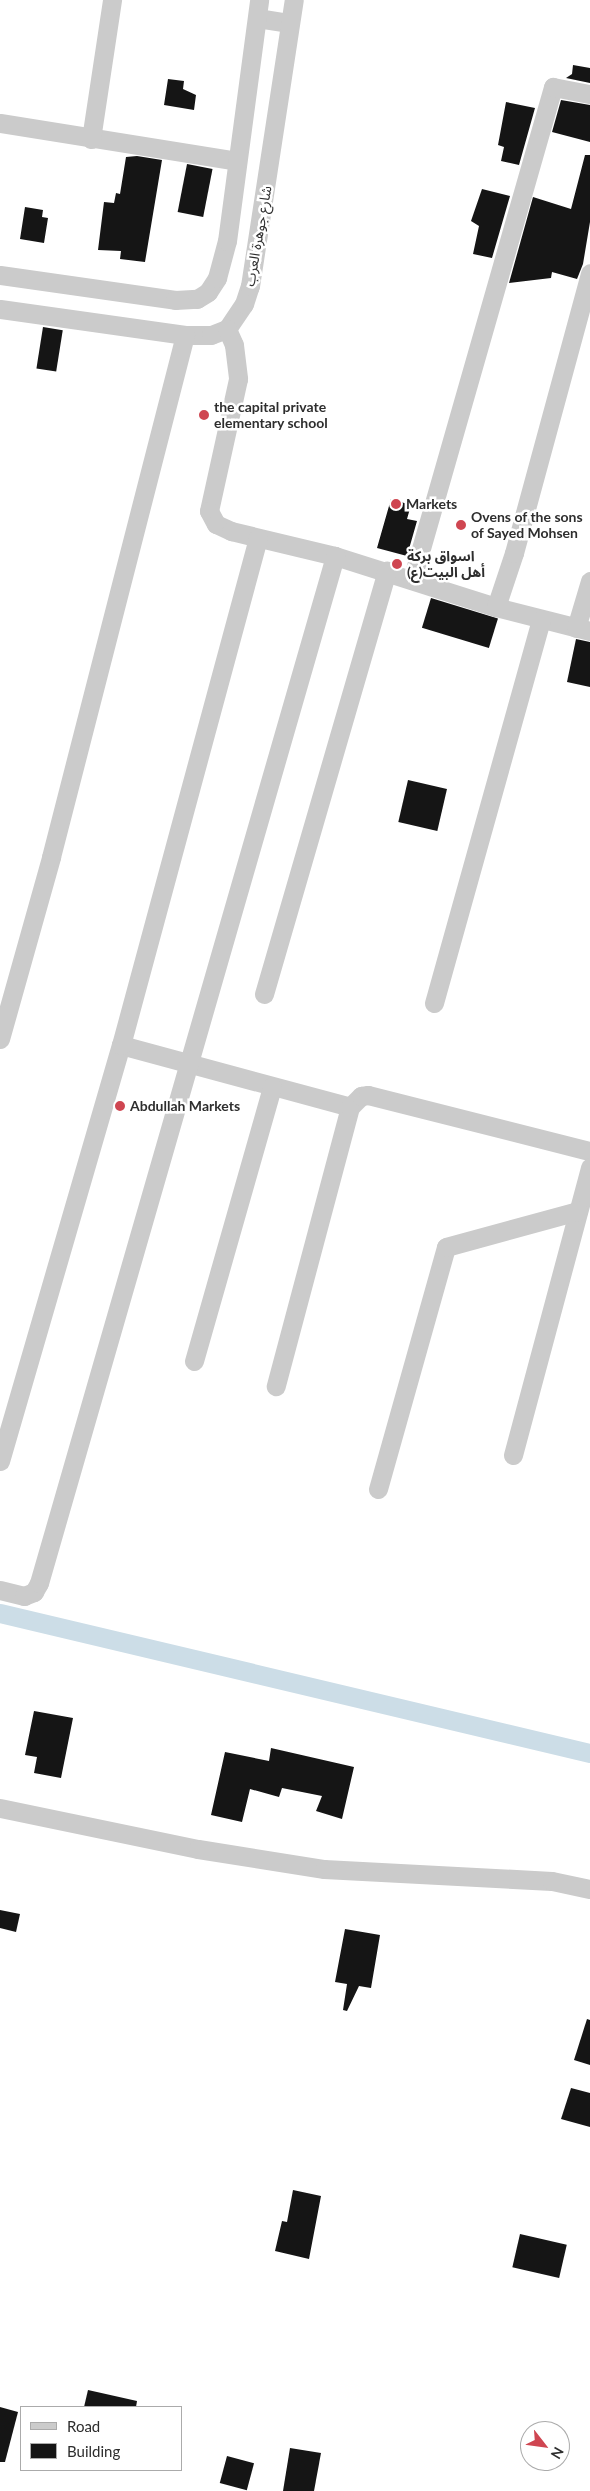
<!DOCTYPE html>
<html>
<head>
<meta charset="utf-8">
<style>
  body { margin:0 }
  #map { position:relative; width:590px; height:2491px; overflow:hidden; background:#fff; font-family:Lato,"Noto Sans Arabic",sans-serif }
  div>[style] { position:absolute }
  .canal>* { height:19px; margin:-9.5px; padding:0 9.5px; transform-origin:9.5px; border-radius:9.5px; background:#ccdde7 }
  .building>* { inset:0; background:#151515; transform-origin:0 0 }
  .street>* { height:19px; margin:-9.5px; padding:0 9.5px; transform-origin:9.5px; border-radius:9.5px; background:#cbcbcb }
  .dots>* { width:14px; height:14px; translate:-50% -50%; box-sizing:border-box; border:2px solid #fff; border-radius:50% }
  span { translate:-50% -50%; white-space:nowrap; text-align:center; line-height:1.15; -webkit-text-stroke:5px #fff; paint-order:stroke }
  .street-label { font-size:14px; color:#2e2e2e }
  .poi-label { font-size:14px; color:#2e2e2e; font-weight:700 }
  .left { translate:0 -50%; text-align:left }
  .legend { position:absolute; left:20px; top:2406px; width:162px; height:65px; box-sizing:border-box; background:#fff; border:1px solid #ababab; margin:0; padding:6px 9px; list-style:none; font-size:15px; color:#2e2e2e }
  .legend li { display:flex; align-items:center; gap:10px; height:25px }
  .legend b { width:25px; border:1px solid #ababab }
  .north { position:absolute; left:520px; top:2421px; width:50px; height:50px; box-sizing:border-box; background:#fff; border:1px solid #ababab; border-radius:50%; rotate:120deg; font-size:14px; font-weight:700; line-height:20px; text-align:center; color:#2e2e2e }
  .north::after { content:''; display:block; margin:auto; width:18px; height:22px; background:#cf4651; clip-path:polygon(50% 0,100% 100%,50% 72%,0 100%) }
</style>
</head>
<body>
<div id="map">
  <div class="canal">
    <div style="left:0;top:1613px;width:606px;rotate:13.35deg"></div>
  </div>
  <div class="building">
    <div style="clip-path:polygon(573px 65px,590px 68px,590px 83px,566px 78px,572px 74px)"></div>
    <div style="clip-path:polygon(168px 79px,184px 81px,183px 89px,196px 95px,194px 110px,164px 105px)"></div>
    <div style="clip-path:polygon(561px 100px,590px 105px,590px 142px,552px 132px)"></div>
    <div style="clip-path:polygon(506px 102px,535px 108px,519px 165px,501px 161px,504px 147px,498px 145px)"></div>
    <div style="clip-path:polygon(585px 155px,590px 155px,590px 222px,583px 264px,577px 279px,552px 272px,551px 278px,509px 283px,533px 197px,571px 209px)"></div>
    <div style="clip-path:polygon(137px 156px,162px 160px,145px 262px,120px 259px,121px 251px,98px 250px,104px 202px,114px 203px,116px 193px,120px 194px,126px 157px)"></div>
    <div style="left:187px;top:164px;width:26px;height:49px;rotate:11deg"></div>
    <div style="clip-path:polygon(482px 189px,510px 196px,492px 258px,473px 254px,479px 226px,471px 221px)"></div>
    <div style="clip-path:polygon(25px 207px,43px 210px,42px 217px,48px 218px,44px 243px,20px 239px)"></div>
    <div style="left:43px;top:327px;width:20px;height:42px;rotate:9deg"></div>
    <div style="clip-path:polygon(391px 499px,411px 505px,407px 519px,417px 521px,407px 556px,377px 548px)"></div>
    <div style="left:431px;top:598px;width:70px;height:31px;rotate:17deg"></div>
    <div style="clip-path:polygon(576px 639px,590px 642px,590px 687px,567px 682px)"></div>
    <div style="left:408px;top:780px;width:40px;height:43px;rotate:13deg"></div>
    <div style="clip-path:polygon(34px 1711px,73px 1718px,61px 1778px,34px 1773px,37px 1757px,25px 1755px)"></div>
    <div style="clip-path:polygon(271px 1748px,354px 1767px,342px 1819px,316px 1811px,322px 1796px,282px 1788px,279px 1797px,250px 1789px,242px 1822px,211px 1815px,225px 1752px,269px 1761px)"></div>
    <div style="clip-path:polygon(0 1910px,20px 1914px,16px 1932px,0 1928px)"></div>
    <div style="clip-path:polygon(345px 1929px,380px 1935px,371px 1988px,359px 1986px,347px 2011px,343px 2010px,347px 1984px,335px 1982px)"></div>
    <div style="clip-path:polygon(587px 2019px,590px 2020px,590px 2065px,574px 2060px)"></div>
    <div style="clip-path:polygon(571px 2088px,590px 2093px,590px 2127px,561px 2119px)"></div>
    <div style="clip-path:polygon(293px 2190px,321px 2196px,309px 2259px,275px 2251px,282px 2221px,287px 2222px)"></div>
    <div style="left:520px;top:2234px;width:48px;height:34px;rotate:13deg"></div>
    <div style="clip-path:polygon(88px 2390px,137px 2401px,136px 2407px,84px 2407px)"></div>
    <div style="clip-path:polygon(0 2407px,18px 2412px,5px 2462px,0 2462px)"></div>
    <div style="clip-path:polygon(290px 2448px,321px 2453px,314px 2491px,283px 2491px)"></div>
    <div style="left:227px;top:2456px;width:28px;height:28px;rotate:15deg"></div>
  </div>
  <div class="street">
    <div style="left:257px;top:18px;width:33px;rotate:9deg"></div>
    <div style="left:0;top:123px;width:240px;rotate:9.1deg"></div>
    <div style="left:91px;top:139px;width:141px;rotate:-81.4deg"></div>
    <div style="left:0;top:275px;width:177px;rotate:8.1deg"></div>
    <div style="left:175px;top:300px;width:22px;rotate:-3deg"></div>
    <div style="left:197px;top:299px;width:13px;rotate:-32deg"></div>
    <div style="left:208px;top:292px;width:17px;rotate:-57deg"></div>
    <div style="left:217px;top:278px;width:38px;rotate:-75deg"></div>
    <div style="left:227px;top:241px;width:243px;rotate:-82.4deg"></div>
    <div style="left:0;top:309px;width:187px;rotate:8deg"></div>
    <div style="left:185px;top:335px;width:26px"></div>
    <div style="left:211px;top:335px;width:17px;rotate:-21deg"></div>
    <div style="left:227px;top:329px;width:30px;rotate:-56deg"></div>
    <div style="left:244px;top:304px;width:19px;rotate:-72deg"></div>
    <div style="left:250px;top:286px;width:289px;rotate:-81.3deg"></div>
    <div style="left:227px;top:329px;width:17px;rotate:66deg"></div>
    <div style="left:234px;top:345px;width:34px;rotate:83deg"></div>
    <div style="left:238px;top:379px;width:135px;rotate:102.4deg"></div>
    <div style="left:209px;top:511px;width:15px;rotate:62deg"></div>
    <div style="left:216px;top:524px;width:17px;rotate:25deg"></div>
    <div style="left:231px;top:531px;width:107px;rotate:13.5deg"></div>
    <div style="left:335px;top:556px;width:169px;rotate:17.6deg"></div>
    <div style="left:496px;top:607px;width:97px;rotate:14.3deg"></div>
    <div style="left:412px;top:580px;width:513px;rotate:-74.04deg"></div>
    <div style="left:553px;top:87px;width:38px;rotate:11deg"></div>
    <div style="left:496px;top:607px;width:57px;rotate:-71.6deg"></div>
    <div style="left:514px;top:553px;width:290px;rotate:-74.8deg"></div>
    <div style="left:576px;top:628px;width:49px;rotate:-73.4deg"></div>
    <div style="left:264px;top:994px;width:441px;rotate:-73.8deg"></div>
    <div style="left:434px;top:1003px;width:398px;rotate:-74.4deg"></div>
    <div style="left:0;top:1039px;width:189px;rotate:-74.3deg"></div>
    <div style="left:51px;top:857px;width:539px;rotate:-75.6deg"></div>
    <div style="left:121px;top:1045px;width:237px;rotate:15.1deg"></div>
    <div style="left:350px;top:1107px;width:289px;rotate:104.9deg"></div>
    <div style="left:350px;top:1107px;width:16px;rotate:-45deg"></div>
    <div style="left:361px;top:1096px;width:7px;rotate:-8deg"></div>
    <div style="left:368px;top:1095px;width:229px;rotate:14.2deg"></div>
    <div style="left:194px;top:1361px;width:285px;rotate:-74.1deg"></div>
    <div style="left:513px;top:1455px;width:298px;rotate:-75deg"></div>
    <div style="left:0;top:1461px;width:433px;rotate:-73.8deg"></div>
    <div style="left:121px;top:1045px;width:525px;rotate:-74.88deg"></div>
    <div style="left:378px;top:1489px;width:251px;rotate:-74.3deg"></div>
    <div style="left:446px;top:1247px;width:137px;rotate:-15.3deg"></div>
    <div style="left:0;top:1590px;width:25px;rotate:14deg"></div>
    <div style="left:24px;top:1596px;width:11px;rotate:-22deg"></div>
    <div style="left:34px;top:1592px;width:10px;rotate:-61deg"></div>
    <div style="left:39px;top:1583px;width:1069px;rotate:-73.92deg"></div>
    <div style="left:0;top:1808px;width:202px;rotate:11.7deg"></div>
    <div style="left:198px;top:1849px;width:128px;rotate:9deg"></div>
    <div style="left:324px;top:1869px;width:228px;rotate:3deg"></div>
    <div style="left:552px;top:1881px;width:39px;rotate:12deg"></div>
  </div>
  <div class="dots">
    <div style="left:204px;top:415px;background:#cf4651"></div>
    <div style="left:396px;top:504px;background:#cf4651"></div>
    <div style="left:461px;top:525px;background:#cf4651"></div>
    <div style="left:397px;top:564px;background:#cf4651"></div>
    <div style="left:120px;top:1106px;background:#cf4651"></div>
  </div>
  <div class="street-label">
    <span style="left:258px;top:236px;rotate:-80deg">شارع جوهرة العرب</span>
  </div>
  <div class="poi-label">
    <span class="left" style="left:214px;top:415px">the capital private<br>elementary school</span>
    <span class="left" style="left:406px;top:504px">Markets</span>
    <span class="left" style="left:471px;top:525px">Ovens of the sons<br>of Sayed Mohsen</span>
    <span class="left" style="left:407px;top:564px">اسواق بركة<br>أهل البيت(ع)</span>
    <span class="left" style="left:130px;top:1106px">Abdullah Markets</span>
  </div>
  <ul class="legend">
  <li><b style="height:6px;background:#cbcbcb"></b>Road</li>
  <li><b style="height:14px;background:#151515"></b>Building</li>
  </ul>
  <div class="north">N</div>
</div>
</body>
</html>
